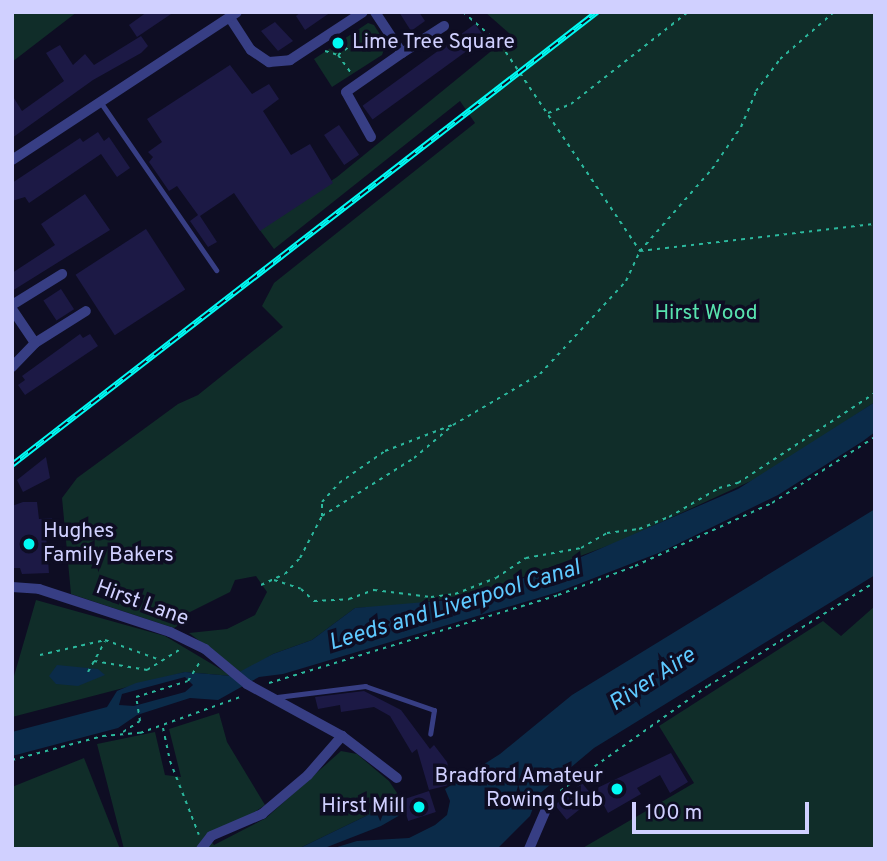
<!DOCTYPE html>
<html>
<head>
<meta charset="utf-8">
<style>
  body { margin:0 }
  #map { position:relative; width:887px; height:861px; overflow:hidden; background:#0e0d23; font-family:Overpass,sans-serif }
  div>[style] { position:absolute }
  .green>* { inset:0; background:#102d29 }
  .water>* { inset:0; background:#0b2b49 }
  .building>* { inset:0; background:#1c1945; transform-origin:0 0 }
  .path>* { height:2px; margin-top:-1px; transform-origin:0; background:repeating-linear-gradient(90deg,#2bb89d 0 3.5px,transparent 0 8.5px) }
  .service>* { height:5px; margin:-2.5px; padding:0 2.5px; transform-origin:2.5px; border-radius:2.5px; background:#373e84 }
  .minor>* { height:10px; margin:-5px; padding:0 5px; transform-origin:5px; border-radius:5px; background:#373e84 }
  .rail>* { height:6px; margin-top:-3px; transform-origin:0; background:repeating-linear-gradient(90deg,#0e0d23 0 10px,#00fbf4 0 20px); box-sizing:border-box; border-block:2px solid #00fbf4 }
  .dots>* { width:19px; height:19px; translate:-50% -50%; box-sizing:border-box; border:4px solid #0e0d23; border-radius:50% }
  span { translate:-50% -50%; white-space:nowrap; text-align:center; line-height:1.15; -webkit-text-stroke:7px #0e0d23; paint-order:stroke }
  .poi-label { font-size:21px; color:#d0d0ff }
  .left { translate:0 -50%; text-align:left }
  .right { translate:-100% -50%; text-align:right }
  .park-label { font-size:21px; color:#58e2ae }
  .street-label { font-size:21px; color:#d0d0ff }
  .water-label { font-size:23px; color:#5ec9ff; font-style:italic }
  .frame { position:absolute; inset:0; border:14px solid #d0d0ff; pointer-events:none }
  .scale { position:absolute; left:632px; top:802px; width:177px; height:32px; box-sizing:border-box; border:4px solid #d0d0ff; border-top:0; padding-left:9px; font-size:21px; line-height:24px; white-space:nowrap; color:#d0d0ff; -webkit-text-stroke:5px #0e0d23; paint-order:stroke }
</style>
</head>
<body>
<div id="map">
  <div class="green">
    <div style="clip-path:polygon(12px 12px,77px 12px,12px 62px)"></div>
    <div style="clip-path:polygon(485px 12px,875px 12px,875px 402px,764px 475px,618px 542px,480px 593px,401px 606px,355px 608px,312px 640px,273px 654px,242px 673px,189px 633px,227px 629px,255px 615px,267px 592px,256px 576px,235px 580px,230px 592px,182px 616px,184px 622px,174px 628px,71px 594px,62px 498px,77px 478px,178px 404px,198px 395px,283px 327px,262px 306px,274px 283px,475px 123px,460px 101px,274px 249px,259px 229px,337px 177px,511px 35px)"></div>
    <div style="clip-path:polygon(368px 23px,374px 25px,386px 44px,382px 55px,332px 87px,314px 59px)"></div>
    <div style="clip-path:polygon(36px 600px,165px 636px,232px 676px,185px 672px,12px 717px,12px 683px)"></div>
    <div style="clip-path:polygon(875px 606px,875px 849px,581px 849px,694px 783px,659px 726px,823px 621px,841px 636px)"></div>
    <div style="clip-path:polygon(219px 713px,227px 742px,265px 805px,237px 824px,207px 836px,214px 845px,266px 818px,341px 751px,357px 754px,389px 781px,401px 799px,298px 849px,124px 849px,97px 744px,155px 732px,165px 775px,181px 777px,169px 729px)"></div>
    <div style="clip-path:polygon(84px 758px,120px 849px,12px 849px,12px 787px)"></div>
  </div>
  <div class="water">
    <div style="clip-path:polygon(evenodd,875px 402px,875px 432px,863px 441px,778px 495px,661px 552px,558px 592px,283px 674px,259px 677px,218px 700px,190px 698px,137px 715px,118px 728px,12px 756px,12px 732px,107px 707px,117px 691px,136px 683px,185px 672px,232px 676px,273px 654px,312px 640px,355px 608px,449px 600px,551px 570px,738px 489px,875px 402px,185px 677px,193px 685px,185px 692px,134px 706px,119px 705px,122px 694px,185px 677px)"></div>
    <div style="clip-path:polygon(875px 509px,875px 575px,594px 748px,538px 795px,530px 816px,497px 849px,331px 849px,357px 841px,409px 838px,435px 825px,447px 815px,450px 801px,445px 789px,500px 754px,572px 695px)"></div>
    <div style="clip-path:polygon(57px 665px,98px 669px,105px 675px,78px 686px,56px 684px,49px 676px)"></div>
    <div style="clip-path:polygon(401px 799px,407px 811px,381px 826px,322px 849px,298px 849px)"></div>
  </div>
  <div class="building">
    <div style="clip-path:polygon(147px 12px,174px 12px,137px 37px,129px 25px)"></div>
    <div style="clip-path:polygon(301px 12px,331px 12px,305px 30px,296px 16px)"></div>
    <div style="clip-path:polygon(399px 12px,419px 12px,425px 21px,411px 31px)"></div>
    <div style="clip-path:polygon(275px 22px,293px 41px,278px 51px,261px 31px)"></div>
    <div style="left:475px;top:24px;width:17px;height:139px;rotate:54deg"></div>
    <div style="clip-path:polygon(141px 36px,148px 46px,141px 53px,93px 80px,12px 138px,12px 95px,22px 111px,64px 81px,46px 53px,60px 45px,73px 65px,85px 54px,94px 65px)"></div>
    <div style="clip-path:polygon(230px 65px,252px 94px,269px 84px,279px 99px,263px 111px,291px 155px,310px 144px,333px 183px,260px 231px,234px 193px,200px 216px,217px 242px,208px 247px,190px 221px,198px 215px,177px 186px,169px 191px,149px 162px,153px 157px,148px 152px,162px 142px,147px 119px)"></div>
    <div style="left:339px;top:125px;width:36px;height:18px;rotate:56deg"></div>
    <div style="clip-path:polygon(98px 132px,104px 141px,109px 137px,130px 168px,117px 177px,101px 154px,29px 203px,25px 197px,12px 201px,12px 183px,80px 138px,83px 142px)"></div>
    <div style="clip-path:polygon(85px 194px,110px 230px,12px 291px,12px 273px,55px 245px,41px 224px)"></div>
    <div style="left:146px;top:229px;width:72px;height:84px;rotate:57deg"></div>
    <div style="left:61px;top:289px;width:24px;height:21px;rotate:57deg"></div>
    <div style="clip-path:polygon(80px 334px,83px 338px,90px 334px,98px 346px,25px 395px,18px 385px,25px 380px,22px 376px)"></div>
    <div style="clip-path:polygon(46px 457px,50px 478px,23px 492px,17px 480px)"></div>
    <div style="clip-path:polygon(23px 502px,37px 502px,39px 519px,52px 518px,54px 535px,46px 535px,49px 573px,22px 574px,20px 568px,12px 568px,12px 506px)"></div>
    <div style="clip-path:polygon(364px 691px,401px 710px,430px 749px,434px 745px,447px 762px,453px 784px,429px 790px,417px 749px,412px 753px,390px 716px,374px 707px,341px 712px,340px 705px,318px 709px,315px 697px)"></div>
    <div style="clip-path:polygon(671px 753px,688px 782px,670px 793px,660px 775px,637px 788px,641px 794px,608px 813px,595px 789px)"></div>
    <div style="left:582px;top:783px;width:19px;height:35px;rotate:51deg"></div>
    <div style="left:429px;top:791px;width:22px;height:29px;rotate:72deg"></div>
  </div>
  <div class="path">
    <div style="left:463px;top:12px;width:50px;rotate:41deg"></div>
    <div style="left:501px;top:45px;width:249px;rotate:56deg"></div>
    <div style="left:640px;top:251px;width:109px;rotate:-48.7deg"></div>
    <div style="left:712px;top:169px;width:51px;rotate:-55.4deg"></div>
    <div style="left:741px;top:127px;width:39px;rotate:-67deg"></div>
    <div style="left:756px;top:91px;width:40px;rotate:-53deg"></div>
    <div style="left:780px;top:59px;width:72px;rotate:-41deg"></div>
    <div style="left:325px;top:51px;width:14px;rotate:17deg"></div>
    <div style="left:338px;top:55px;width:22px;rotate:54deg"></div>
    <div style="left:338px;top:55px;width:21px;rotate:-37deg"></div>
    <div style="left:355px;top:42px;width:31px;rotate:15deg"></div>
    <div style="left:548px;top:113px;width:25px;rotate:-21deg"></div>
    <div style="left:571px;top:104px;width:149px;rotate:-38.2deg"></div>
    <div style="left:322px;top:516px;width:109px;rotate:-32.2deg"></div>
    <div style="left:414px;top:458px;width:51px;rotate:-40.2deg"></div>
    <div style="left:453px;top:425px;width:101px;rotate:-30.4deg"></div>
    <div style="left:540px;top:374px;width:127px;rotate:-47.2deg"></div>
    <div style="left:626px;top:281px;width:33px;rotate:-65deg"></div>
    <div style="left:640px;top:251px;width:237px;rotate:-6.6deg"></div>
    <div style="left:274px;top:580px;width:28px;rotate:18deg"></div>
    <div style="left:301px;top:589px;width:18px;rotate:43deg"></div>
    <div style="left:314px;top:601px;width:35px;rotate:-3deg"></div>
    <div style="left:349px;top:599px;width:27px;rotate:-20deg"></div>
    <div style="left:374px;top:590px;width:57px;rotate:7deg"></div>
    <div style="left:431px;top:597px;width:24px;rotate:-7deg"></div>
    <div style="left:455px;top:594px;width:44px;rotate:-21.3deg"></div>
    <div style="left:496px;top:578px;width:36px;rotate:-34deg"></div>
    <div style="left:526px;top:558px;width:56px;rotate:-10.3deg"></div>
    <div style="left:581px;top:548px;width:30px;rotate:-30deg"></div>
    <div style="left:607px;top:533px;width:32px;rotate:-7deg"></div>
    <div style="left:639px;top:529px;width:32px;rotate:-22deg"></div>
    <div style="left:669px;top:517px;width:58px;rotate:-30.1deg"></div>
    <div style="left:719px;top:488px;width:20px;rotate:-15deg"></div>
    <div style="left:738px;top:483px;width:164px;rotate:-33.3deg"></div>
    <div style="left:261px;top:585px;width:26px;rotate:-25deg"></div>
    <div style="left:285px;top:574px;width:22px;rotate:-47deg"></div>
    <div style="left:300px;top:558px;width:47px;rotate:-62.4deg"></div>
    <div style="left:322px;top:516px;width:14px;rotate:-90deg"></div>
    <div style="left:322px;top:502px;width:25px;rotate:-48deg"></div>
    <div style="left:339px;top:483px;width:56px;rotate:-34.8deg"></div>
    <div style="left:385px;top:451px;width:72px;rotate:-21.2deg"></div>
    <div style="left:40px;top:655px;width:67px;rotate:-13deg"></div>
    <div style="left:105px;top:640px;width:59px;rotate:20deg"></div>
    <div style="left:94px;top:661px;width:54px;rotate:9.6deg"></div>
    <div style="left:147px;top:670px;width:39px;rotate:-32deg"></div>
    <div style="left:88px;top:672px;width:35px;rotate:-61deg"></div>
    <div style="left:269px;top:683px;width:302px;rotate:-16.9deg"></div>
    <div style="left:558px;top:595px;width:82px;rotate:-20.6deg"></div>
    <div style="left:635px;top:566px;width:151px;rotate:-24.7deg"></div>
    <div style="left:772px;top:503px;width:122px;rotate:-32.7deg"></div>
    <div style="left:163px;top:728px;width:34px;rotate:78deg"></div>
    <div style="left:170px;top:761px;width:79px;rotate:68.6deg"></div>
    <div style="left:123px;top:732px;width:20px;rotate:-33deg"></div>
    <div style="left:140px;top:721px;width:24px;rotate:-99deg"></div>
    <div style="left:136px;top:697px;width:54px;rotate:-17.1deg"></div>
    <div style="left:188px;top:681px;width:25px;rotate:-58deg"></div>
    <div style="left:12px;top:760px;width:94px;rotate:-14.8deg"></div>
    <div style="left:103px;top:736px;width:37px;rotate:-5deg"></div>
    <div style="left:140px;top:733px;width:109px;rotate:-19.8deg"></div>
    <div style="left:560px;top:791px;width:181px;rotate:-35.4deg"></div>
    <div style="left:708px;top:686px;width:197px;rotate:-31.9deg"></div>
  </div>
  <div class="service">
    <div style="left:101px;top:103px;width:203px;rotate:55.4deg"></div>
    <div style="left:277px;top:697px;width:89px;rotate:-7.1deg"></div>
    <div style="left:365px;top:686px;width:73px;rotate:19.2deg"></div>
    <div style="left:434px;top:710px;width:24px;rotate:99deg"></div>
  </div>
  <div class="minor">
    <div style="left:375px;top:12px;width:49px;rotate:56.6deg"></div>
    <div style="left:402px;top:53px;width:50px;rotate:-32.7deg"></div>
    <div style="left:230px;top:18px;width:38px;rotate:57deg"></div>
    <div style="left:251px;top:50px;width:22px;rotate:34deg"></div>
    <div style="left:269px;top:62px;width:21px;rotate:-5deg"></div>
    <div style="left:290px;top:60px;width:87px;rotate:-33.3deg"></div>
    <div style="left:371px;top:137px;width:51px;rotate:-119.1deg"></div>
    <div style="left:346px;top:92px;width:68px;rotate:-34.9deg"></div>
    <div style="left:12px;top:160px;width:269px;rotate:-33.3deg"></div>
    <div style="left:12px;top:305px;width:59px;rotate:-31.8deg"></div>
    <div style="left:12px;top:309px;width:41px;rotate:55.9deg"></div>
    <div style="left:35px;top:343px;width:60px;rotate:-32.1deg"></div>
    <div style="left:12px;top:367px;width:33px;rotate:-46deg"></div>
    <div style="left:12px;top:587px;width:27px;rotate:4deg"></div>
    <div style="left:39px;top:589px;width:138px;rotate:18.2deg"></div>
    <div style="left:170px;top:632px;width:39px;rotate:26deg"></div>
    <div style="left:205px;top:649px;width:55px;rotate:39.8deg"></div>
    <div style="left:247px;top:684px;width:108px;rotate:28.7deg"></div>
    <div style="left:342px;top:736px;width:69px;rotate:37.4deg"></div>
    <div style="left:201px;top:849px;width:16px;rotate:-52deg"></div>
    <div style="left:211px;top:836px;width:56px;rotate:-23.3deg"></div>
    <div style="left:262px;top:814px;width:60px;rotate:-40.3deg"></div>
    <div style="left:308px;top:775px;width:52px;rotate:-48.9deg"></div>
    <div style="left:529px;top:849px;width:56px;rotate:-66.7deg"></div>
  </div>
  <div class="rail">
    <div style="left:12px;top:465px;width:740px;rotate:-37.75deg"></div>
  </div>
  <div class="dots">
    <div style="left:338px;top:43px;background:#00fbf4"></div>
    <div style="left:29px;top:544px;background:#00fbf4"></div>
    <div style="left:617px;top:789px;background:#00fbf4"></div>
    <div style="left:419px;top:807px;background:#00fbf4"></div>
  </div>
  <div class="poi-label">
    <span class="left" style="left:352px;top:43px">Lime Tree Square</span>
    <span class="left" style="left:43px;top:544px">Hughes<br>Family Bakers</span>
    <span class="right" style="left:603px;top:789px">Bradford Amateur<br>Rowing Club</span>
    <span class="right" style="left:405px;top:807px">Hirst Mill</span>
  </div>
  <div class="park-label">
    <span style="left:706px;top:314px">Hirst Wood</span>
  </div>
  <div class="street-label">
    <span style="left:142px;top:604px;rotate:20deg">Hirst Lane</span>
  </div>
  <div class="water-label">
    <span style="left:455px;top:607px;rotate:-17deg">Leeds and Liverpool Canal</span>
    <span style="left:653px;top:681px;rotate:-33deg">River Aire</span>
  </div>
  <div class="frame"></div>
  <div class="scale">100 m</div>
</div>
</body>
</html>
